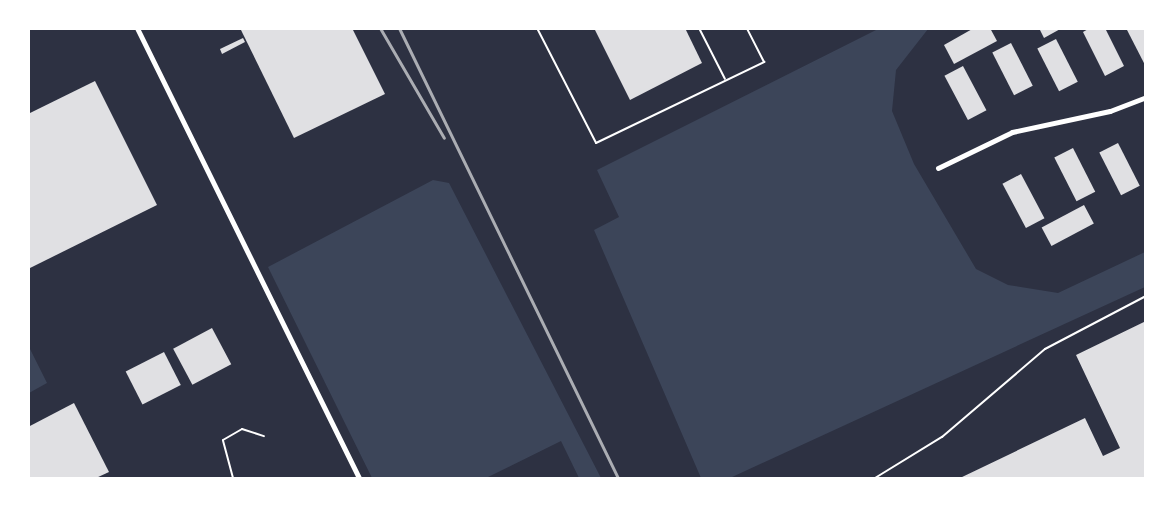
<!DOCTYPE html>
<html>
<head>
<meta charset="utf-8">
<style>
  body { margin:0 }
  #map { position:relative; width:1174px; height:507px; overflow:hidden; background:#2d3142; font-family:Roboto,sans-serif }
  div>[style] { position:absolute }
  .green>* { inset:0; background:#3c4559 }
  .building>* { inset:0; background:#e0e0e3; transform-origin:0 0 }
  .service>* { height:2px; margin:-1px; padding:0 1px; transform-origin:1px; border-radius:1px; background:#fff }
  .minor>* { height:5px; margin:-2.5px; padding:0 2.5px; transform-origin:2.5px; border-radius:2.5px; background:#fff }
  .rail>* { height:3px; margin:-1.5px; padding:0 1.5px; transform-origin:1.5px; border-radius:1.5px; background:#abadb3 }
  span { translate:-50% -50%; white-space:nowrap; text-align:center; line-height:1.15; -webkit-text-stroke:4.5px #fff; paint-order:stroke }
  .frame { position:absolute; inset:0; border:30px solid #fff; pointer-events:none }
</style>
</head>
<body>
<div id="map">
  <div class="green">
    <div style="clip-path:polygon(880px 28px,928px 29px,896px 70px,892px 111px,914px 164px,976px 269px,1008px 285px,1058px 293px,1145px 252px,1145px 287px,730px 478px,701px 478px,594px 230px,619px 217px,597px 170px)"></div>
    <div style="clip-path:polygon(433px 180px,449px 183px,601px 478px,579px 478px,561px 441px,486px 478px,372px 478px,268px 267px)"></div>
    <div style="clip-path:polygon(29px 347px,47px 383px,29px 393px,28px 393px)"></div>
  </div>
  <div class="building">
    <div style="clip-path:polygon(240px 28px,352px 28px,385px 94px,294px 138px)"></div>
    <div style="clip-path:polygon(594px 28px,685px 28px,702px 63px,630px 100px)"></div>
    <div style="clip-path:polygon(974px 28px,990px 28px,997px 41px,954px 64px,944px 45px)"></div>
    <div style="clip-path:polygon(1039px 28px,1062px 28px,1044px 38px)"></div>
    <div style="clip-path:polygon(1090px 28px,1105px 28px,1124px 66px,1105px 76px,1083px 32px)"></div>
    <div style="clip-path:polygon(1126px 28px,1146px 28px,1146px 67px)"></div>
    <div style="clip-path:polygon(243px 38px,245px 42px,222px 54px,220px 49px)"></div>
    <div style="left:1056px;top:39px;width:48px;height:21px;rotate:63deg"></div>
    <div style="left:1011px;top:43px;width:48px;height:21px;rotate:63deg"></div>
    <div style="left:963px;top:66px;width:50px;height:21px;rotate:62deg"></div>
    <div style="clip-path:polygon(95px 81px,157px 205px,28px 269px,28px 114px)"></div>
    <div style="left:1118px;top:143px;width:48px;height:21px;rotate:63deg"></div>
    <div style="left:1073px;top:148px;width:49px;height:21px;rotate:63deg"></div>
    <div style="left:1021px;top:174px;width:50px;height:21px;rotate:62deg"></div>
    <div style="left:1084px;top:205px;width:21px;height:48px;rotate:62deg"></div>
    <div style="clip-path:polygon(1146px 321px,1146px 478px,960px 478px,1085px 418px,1103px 456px,1120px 448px,1076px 355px)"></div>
    <div style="left:212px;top:328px;width:41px;height:44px;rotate:62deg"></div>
    <div style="left:164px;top:352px;width:37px;height:43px;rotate:63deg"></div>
    <div style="clip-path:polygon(74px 403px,109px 472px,96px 478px,28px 478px,28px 427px)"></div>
  </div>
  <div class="service">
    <div style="left:537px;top:28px;width:129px;rotate:62.8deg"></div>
    <div style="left:596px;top:143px;width:187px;rotate:-25.7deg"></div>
    <div style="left:764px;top:62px;width:38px;rotate:-117deg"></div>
    <div style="left:699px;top:28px;width:57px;rotate:63deg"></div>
    <div style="left:233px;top:478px;width:39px;rotate:-105deg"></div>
    <div style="left:223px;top:440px;width:22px;rotate:-30deg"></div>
    <div style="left:242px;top:429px;width:23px;rotate:18deg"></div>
    <div style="left:875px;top:478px;width:79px;rotate:-31.5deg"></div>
    <div style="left:942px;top:437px;width:135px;rotate:-40.5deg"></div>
    <div style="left:1045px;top:349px;width:114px;rotate:-27.7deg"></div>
  </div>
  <div class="minor">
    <div style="left:137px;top:28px;width:502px;rotate:63.74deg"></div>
    <div style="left:938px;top:168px;width:82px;rotate:-25.9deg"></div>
    <div style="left:1012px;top:132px;width:100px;rotate:-12.1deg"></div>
    <div style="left:1110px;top:111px;width:39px;rotate:-21deg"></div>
  </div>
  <div class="rail">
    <div style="left:380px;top:28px;width:127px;rotate:59.8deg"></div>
    <div style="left:399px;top:28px;width:500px;rotate:64.05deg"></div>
  </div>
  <div class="frame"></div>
</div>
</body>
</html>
